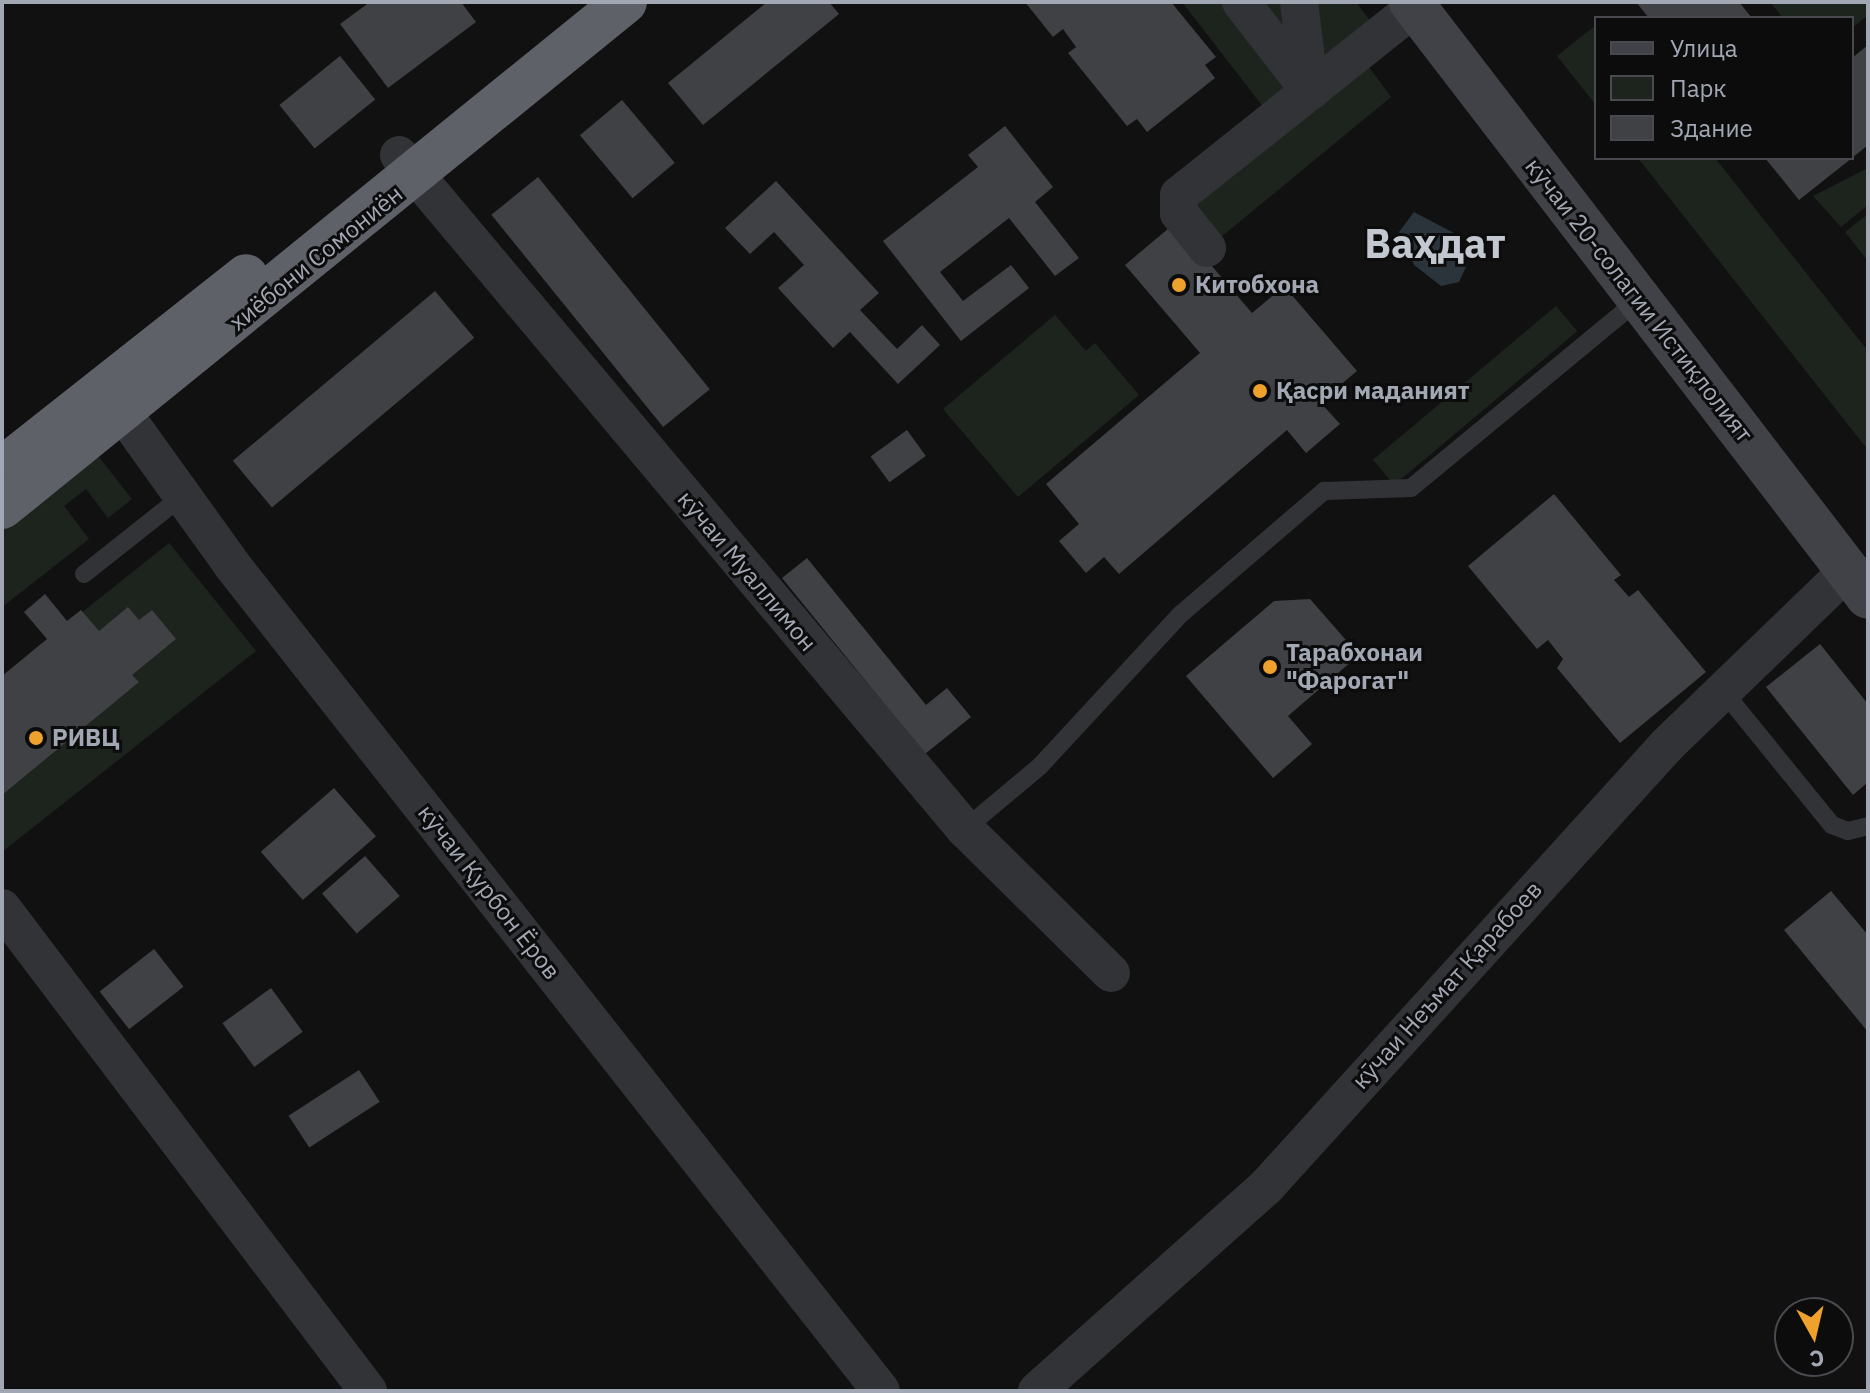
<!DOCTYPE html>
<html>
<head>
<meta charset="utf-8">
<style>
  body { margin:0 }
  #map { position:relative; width:1870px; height:1393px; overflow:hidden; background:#111112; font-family:"IBM Plex Sans",sans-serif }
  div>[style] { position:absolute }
  .green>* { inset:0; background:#1d241d; transform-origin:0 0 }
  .water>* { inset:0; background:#2a343a }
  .building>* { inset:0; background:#3f4145; transform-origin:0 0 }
  .lane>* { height:18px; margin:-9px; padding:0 9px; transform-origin:9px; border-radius:9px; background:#323337 }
  .street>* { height:38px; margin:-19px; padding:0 19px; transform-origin:19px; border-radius:19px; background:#323337 }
  .secondary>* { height:44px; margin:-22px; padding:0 22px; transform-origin:22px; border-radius:22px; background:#404247 }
  .highway>* { height:44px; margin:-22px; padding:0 22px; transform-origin:22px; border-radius:22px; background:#5e6168 }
  .dots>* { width:22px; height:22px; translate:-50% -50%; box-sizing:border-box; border:4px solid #0c0c0d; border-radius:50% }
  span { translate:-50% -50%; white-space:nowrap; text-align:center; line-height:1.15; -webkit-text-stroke:6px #0c0c0d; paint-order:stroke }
  .street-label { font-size:24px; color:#a2a8b3 }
  .poi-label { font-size:24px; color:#a2a8b3; font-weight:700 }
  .left { translate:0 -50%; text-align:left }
  .town-label { font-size:40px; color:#c3c7cf; font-weight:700 }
  .frame { position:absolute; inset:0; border:4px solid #a2a8b3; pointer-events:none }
  .legend { position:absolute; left:1594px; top:16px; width:260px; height:144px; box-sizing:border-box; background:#0c0c0d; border:2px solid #484a4f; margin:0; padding:10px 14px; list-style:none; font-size:24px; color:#a2a8b3 }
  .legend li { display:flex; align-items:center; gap:16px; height:40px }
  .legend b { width:40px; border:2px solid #484a4f }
  .north { position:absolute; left:1774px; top:1297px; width:80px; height:80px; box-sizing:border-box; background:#0c0c0d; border:2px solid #484a4f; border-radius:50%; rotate:172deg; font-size:22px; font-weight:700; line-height:32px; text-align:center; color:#a2a8b3 }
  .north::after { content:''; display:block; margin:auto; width:28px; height:36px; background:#eea22d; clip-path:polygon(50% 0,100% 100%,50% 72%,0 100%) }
</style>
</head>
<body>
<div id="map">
  <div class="green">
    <div style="clip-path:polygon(1182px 2px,1356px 2px,1378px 31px,1271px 117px)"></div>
    <div style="clip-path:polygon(1770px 2px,1868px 2px,1868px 15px,1852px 28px,1852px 18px,1783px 18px)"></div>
    <div style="clip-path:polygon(1596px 25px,1596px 105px,1557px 56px)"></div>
    <div style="clip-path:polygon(1363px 59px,1391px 97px,1215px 242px,1193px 215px,1211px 181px)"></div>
    <div style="clip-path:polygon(1638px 158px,1715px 158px,1868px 351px,1868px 450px)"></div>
    <div style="clip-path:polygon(1868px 168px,1868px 205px,1841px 227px,1813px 196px)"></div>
    <div style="clip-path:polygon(1868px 214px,1868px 261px,1845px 232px)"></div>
    <div style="left:1556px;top:306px;width:33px;height:239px;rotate:50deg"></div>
    <div style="clip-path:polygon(1055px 315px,1086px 351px,1095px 343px,1139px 395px,1018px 497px,943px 409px)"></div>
    <div style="clip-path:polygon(83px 437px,132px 499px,108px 518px,86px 489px,64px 506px,89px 539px,2px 607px,2px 500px)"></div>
    <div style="clip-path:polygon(169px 543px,256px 651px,2px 852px,2px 676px)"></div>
  </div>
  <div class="water">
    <div style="clip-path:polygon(1414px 212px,1454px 233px,1467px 265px,1459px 282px,1441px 286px,1414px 265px,1399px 232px)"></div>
  </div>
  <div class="building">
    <div style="clip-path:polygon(370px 2px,461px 2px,476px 22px,388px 88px,340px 24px)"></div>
    <div style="clip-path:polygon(767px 2px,829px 2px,839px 14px,703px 125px,668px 83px)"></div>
    <div style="clip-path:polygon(1025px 2px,1171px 2px,1216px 57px,1205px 65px,1215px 78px,1147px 132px,1137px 119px,1127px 126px,1068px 53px,1076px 47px,1063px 29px,1053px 37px)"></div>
    <div style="clip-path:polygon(1636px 2px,1739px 2px,1752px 18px,1649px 18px)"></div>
    <div style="clip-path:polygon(1868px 45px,1868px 145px,1852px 158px,1852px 58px)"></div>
    <div style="left:340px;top:56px;width:56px;height:78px;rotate:51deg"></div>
    <div style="left:622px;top:100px;width:82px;height:55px;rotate:50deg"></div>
    <div style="clip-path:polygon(1005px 126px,1053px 187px,1035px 202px,1079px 258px,1055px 276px,1009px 218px,940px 272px,963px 301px,1011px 265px,1029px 288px,961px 341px,883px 241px,978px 167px,968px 155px)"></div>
    <div style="clip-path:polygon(1765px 158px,1852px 158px,1799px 200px)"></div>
    <div style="left:538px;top:177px;width:273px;height:60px;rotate:51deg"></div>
    <div style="clip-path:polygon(776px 181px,879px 293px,860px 310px,897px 349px,922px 325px,940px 345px,898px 384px,850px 332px,833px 348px,778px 288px,804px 265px,774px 232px,750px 254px,725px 228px)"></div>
    <div style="clip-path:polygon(1175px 223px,1252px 313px,1284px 286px,1357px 371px,1320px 402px,1340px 424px,1306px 453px,1287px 430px,1119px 574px,1104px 557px,1086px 573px,1059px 541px,1079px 524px,1046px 484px,1200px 353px,1125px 265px)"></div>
    <div style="left:435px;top:291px;width:61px;height:264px;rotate:50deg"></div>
    <div style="left:907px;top:430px;width:32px;height:45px;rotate:54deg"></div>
    <div style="clip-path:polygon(1554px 494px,1621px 575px,1614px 580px,1629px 597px,1638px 590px,1706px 672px,1620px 743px,1557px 668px,1563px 659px,1548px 640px,1537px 649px,1468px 566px)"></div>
    <div style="clip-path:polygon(807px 558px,926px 705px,947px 688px,971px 717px,925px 754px,782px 578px)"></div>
    <div style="clip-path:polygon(45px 594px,67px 621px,81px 610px,99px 631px,128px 607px,139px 620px,152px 610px,176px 639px,132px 675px,139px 682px,2px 795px,2px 676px,47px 639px,24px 612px)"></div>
    <div style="clip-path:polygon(1310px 599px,1359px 655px,1288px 716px,1312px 744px,1273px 778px,1186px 676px,1274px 601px)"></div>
    <div style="clip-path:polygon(1820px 644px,1868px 704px,1868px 782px,1853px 795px,1766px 687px)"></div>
    <div style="left:334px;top:788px;width:64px;height:97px;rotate:49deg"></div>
    <div style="left:365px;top:856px;width:53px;height:57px;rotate:49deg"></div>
    <div style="clip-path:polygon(1831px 891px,1868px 935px,1868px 1032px,1784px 930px)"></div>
    <div style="left:154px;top:949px;width:48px;height:69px;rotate:52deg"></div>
    <div style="left:271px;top:988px;width:54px;height:60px;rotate:54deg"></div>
    <div style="left:359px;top:1070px;width:38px;height:84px;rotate:57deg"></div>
  </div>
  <div class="lane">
    <div style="left:84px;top:574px;width:124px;rotate:-38.4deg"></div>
    <div style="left:1723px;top:691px;width:173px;rotate:50.9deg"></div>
    <div style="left:1832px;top:825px;width:17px;rotate:21deg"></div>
    <div style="left:1848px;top:831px;width:21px;rotate:-14deg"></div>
    <div style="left:965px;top:829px;width:98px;rotate:-40deg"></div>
    <div style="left:1040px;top:766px;width:207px;rotate:-47.2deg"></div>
    <div style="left:1181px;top:614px;width:189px;rotate:-40.7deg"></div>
    <div style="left:1324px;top:491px;width:87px;rotate:-2deg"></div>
    <div style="left:1411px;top:488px;width:295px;rotate:-39.6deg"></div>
  </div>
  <div class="street">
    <div style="left:1241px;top:2px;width:113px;rotate:52.2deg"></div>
    <div style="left:1299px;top:2px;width:90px;rotate:83deg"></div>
    <div style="left:399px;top:155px;width:880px;rotate:49.98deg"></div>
    <div style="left:965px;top:829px;width:205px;rotate:44.6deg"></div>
    <div style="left:1207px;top:248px;width:45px;rotate:-128.7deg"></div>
    <div style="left:1179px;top:213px;width:18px;rotate:-90deg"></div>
    <div style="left:1179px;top:195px;width:302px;rotate:-38.5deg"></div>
    <div style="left:105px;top:388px;width:218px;rotate:54.3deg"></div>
    <div style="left:232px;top:565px;width:1050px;rotate:51.84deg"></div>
    <div style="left:2px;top:908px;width:606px;rotate:52.85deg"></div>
    <div style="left:1037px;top:1391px;width:307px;rotate:-41.7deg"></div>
    <div style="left:1266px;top:1187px;width:597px;rotate:-47.78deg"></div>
    <div style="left:1667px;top:745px;width:252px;rotate:-44deg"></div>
  </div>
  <div class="secondary">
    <div style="left:1411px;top:2px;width:750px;rotate:52.47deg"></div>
  </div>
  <div class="highway">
    <div style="left:2px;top:469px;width:311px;rotate:-38.3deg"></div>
    <div style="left:2px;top:507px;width:802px;rotate:-39.03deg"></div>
  </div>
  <div class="dots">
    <div style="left:1179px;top:285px;background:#eea22d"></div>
    <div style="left:1260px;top:391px;background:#eea22d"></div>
    <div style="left:1270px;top:667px;background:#eea22d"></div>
    <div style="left:36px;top:738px;background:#eea22d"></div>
  </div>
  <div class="street-label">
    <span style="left:316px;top:258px;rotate:-39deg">хиёбони Сомониён</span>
    <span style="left:1639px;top:300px;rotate:52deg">кӯчаи 20-солагии Истиқлолият</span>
    <span style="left:747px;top:571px;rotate:50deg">кӯчаи Муаллимон</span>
    <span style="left:489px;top:892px;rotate:52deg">кӯчаи Қурбон Ёров</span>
    <span style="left:1447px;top:985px;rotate:-48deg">кӯчаи Неъмат Қарабоев</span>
  </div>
  <div class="poi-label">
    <span class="left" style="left:1195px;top:285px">Китобхона</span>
    <span class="left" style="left:1276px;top:391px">Қасри маданият</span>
    <span class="left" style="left:1286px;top:667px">Тарабхонаи<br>"Фарогат"</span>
    <span class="left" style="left:52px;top:738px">РИВЦ</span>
  </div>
  <div class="town-label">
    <span style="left:1435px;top:243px">Ваҳдат</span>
  </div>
  <div class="frame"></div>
  <ul class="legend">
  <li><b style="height:10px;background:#404247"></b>Улица</li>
  <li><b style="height:22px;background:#1d241d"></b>Парк</li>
  <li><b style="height:22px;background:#3f4145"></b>Здание</li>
  </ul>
  <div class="north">С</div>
</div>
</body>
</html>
